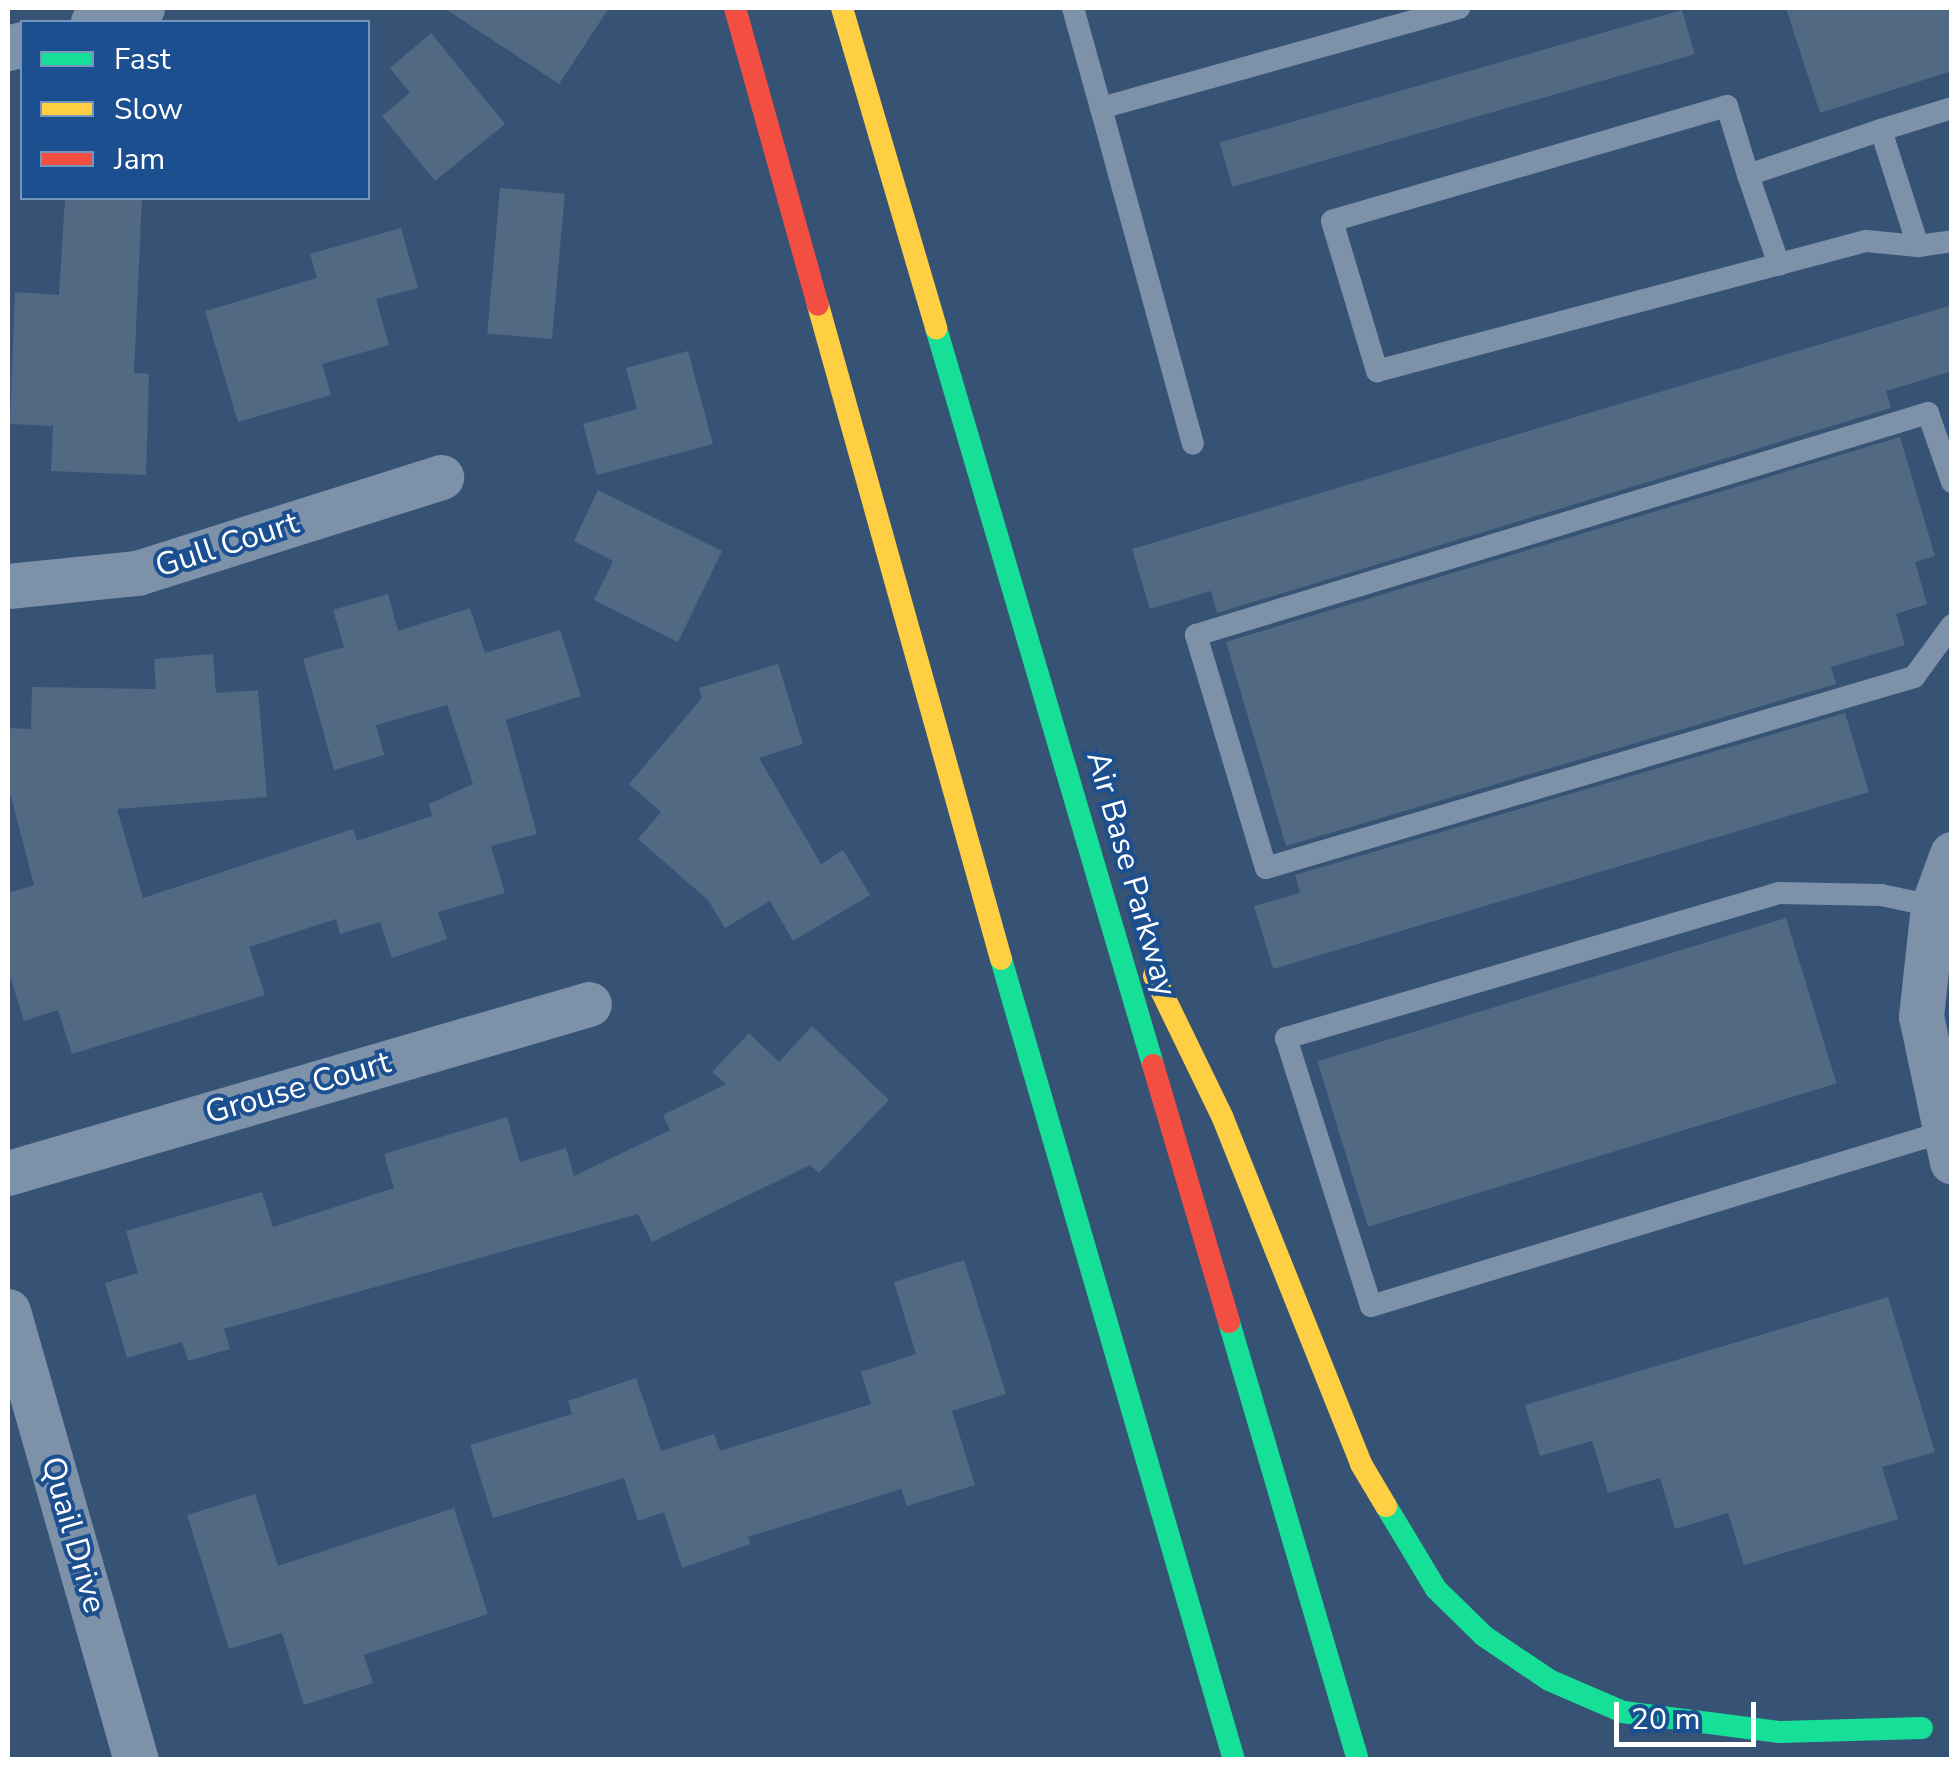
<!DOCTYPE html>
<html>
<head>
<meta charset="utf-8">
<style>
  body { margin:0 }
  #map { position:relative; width:1959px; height:1767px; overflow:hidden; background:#365274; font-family:"Nunito Sans",sans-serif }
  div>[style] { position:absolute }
  .building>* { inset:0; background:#526984; transform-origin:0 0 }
  .lane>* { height:22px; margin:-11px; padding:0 11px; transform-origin:11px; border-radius:11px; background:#7d92a8 }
  .street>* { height:45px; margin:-22.5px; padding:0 22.5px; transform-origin:22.5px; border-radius:22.5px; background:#7d92a8 }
  .fast>* { height:22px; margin:-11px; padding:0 11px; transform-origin:11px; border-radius:11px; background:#16e098 }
  .slow>* { height:22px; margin:-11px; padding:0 11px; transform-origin:11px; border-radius:11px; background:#ffcf43 }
  .jam>* { height:22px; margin:-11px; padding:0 11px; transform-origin:11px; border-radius:11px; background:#f24e42 }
  span { translate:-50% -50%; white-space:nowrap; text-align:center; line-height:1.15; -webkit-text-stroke:8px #1b4f8f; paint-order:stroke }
  .street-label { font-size:32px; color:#fff }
  .frame { position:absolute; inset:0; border:10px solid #fff; pointer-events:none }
  .legend { position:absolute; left:20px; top:20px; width:350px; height:180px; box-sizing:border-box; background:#1b4f8f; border:2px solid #7695bc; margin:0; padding:12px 18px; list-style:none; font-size:30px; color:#fff }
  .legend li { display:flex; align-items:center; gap:20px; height:50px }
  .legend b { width:50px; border:2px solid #7695bc }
  .scale { position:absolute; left:1614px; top:1702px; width:142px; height:45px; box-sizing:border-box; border:5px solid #fff; border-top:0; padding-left:12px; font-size:30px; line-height:35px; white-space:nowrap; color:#fff; -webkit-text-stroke:8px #1b4f8f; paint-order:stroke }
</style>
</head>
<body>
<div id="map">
  <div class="building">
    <div style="clip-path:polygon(444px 8px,609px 8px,559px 84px)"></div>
    <div style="clip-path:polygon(1786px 8px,1952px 8px,1952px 71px,1820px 113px)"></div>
    <div style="left:1682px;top:10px;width:46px;height:481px;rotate:74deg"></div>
    <div style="clip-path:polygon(431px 33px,505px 124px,435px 181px,382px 116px,410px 93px,390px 68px)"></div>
    <div style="left:500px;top:188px;width:65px;height:146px;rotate:5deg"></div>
    <div style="clip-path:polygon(65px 198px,142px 198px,134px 373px,149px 374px,146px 475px,51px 471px,53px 426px,10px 424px,15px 292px,59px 295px)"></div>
    <div style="clip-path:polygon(401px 228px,418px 288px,376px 299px,389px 345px,322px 364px,331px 395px,238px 422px,205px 311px,317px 278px,310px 254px)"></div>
    <div style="clip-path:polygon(1952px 305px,1952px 371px,1886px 391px,1891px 408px,1217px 613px,1211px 591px,1150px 609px,1132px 549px)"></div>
    <div style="clip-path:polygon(688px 351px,713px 444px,597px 475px,583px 424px,637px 409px,626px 368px)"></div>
    <div style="clip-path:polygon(1900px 437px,1935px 556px,1915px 562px,1927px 604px,1896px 614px,1905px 645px,1831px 667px,1836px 684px,1286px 846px,1226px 642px)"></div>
    <div style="clip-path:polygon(598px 490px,722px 551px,678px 642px,594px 600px,613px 561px,574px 541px)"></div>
    <div style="clip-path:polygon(388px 594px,398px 631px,470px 608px,485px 653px,560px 630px,581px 696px,506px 720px,537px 834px,491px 846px,505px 893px,438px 912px,447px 939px,392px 958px,380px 922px,340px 934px,336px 919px,249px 947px,265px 995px,72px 1054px,58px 1010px,24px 1021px,8px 970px,8px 893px,34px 885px,8px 785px,8px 728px,31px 729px,32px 687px,156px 689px,154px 659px,213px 654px,216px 693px,258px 690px,267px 797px,117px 809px,143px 898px,353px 829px,357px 841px,432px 816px,429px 804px,473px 784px,447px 705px,376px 725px,384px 755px,334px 770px,303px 659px,344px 647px,333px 610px)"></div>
    <div style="clip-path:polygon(778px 664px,803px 744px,759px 758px,821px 864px,843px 850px,870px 895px,793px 941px,770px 901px,725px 928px,708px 900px,638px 839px,661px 812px,629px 784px,702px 698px,699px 688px)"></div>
    <div style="clip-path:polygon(1845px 713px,1869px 792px,1273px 969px,1254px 906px,1300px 893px,1295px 875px)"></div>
    <div style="left:1786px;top:918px;width:173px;height:490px;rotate:73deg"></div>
    <div style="clip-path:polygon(812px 1026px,889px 1100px,819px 1173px,810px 1165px,652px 1242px,638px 1214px,224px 1329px,230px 1349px,188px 1361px,182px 1342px,127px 1358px,105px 1283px,138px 1273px,126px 1231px,262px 1192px,273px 1227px,394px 1188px,384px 1154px,507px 1117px,520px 1162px,566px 1148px,574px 1176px,670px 1130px,663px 1115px,726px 1084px,712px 1072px,749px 1033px,779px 1062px)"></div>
    <div style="clip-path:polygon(964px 1260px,1006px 1394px,952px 1411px,975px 1485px,907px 1506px,901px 1489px,748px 1537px,750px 1544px,682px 1568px,664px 1512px,638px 1521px,624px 1478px,493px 1518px,470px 1445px,572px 1414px,568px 1401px,636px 1378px,661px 1451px,714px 1434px,720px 1451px,871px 1404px,861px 1372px,916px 1354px,894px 1282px)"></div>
    <div style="clip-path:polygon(1888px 1297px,1935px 1452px,1882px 1467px,1898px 1519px,1744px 1565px,1728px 1513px,1675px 1529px,1660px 1478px,1608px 1493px,1592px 1441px,1540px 1456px,1525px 1405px)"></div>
    <div style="clip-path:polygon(255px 1494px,278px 1566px,454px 1508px,488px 1614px,364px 1655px,373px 1683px,304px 1705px,282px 1633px,229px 1649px,187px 1515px)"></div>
  </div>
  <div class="lane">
    <div style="left:1073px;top:8px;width:104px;rotate:74.4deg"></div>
    <div style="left:1101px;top:108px;width:372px;rotate:-15.6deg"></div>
    <div style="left:1101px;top:108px;width:348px;rotate:74.7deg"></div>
    <div style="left:1952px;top:108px;width:74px;rotate:162.8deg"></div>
    <div style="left:1881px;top:130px;width:122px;rotate:72.3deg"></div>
    <div style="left:1918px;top:246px;width:34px;rotate:-8deg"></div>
    <div style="left:1881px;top:130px;width:140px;rotate:161.3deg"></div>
    <div style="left:1748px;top:175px;width:72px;rotate:-106.9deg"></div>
    <div style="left:1727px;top:106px;width:411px;rotate:163.8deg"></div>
    <div style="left:1332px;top:221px;width:157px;rotate:73.3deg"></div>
    <div style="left:1377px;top:371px;width:506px;rotate:-14.89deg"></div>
    <div style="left:1866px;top:241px;width:52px;rotate:5.5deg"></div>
    <div style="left:1748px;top:175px;width:95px;rotate:71deg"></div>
    <div style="left:1952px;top:482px;width:73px;rotate:-109.2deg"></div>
    <div style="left:1928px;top:413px;width:765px;rotate:163.13deg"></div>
    <div style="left:1196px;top:635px;width:243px;rotate:73.3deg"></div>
    <div style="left:1266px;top:868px;width:676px;rotate:-16.42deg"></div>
    <div style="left:1914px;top:677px;width:64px;rotate:-53.8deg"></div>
    <div style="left:1933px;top:906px;width:53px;rotate:-168.1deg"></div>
    <div style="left:1881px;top:895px;width:102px;rotate:-178.9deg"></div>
    <div style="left:1779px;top:893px;width:514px;rotate:163.61deg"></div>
    <div style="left:1286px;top:1038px;width:281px;rotate:72.4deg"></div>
    <div style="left:1371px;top:1306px;width:598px;rotate:-16.92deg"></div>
  </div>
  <div class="street">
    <div style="left:93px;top:22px;width:51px;rotate:-15.9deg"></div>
    <div style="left:8px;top:48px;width:15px;rotate:-16deg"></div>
    <div style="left:8px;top:586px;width:130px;rotate:-5.8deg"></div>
    <div style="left:137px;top:573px;width:319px;rotate:-17.5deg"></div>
    <div style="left:1952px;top:854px;width:55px;rotate:110.1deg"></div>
    <div style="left:1933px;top:906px;width:111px;rotate:96.2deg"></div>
    <div style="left:1921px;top:1016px;width:149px;rotate:78deg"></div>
    <div style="left:8px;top:1173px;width:605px;rotate:-16.22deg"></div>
    <div style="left:8px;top:1311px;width:467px;rotate:74.1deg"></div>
  </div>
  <div class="fast">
    <div style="left:936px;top:328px;width:768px;rotate:73.59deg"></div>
    <div style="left:1001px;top:959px;width:834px;rotate:73.78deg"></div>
    <div style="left:1229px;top:1322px;width:457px;rotate:73.6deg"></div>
    <div style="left:1386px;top:1506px;width:97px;rotate:58.9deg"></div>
    <div style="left:1436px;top:1589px;width:67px;rotate:44.4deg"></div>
    <div style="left:1484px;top:1636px;width:78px;rotate:34.1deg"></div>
    <div style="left:1549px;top:1680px;width:81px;rotate:23.4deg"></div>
    <div style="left:1623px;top:1712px;width:158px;rotate:7.3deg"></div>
    <div style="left:1780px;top:1732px;width:142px;rotate:-1.6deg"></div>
  </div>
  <div class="slow">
    <div style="left:842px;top:8px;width:334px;rotate:73.6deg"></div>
    <div style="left:818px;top:305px;width:679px;rotate:74.37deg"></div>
    <div style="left:1154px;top:976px;width:156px;rotate:64.1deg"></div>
    <div style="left:1222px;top:1116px;width:375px;rotate:68.2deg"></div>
    <div style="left:1361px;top:1464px;width:49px;rotate:59.2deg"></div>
  </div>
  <div class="jam">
    <div style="left:735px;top:8px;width:308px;rotate:74.4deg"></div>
    <div style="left:1153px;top:1065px;width:268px;rotate:73.5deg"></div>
  </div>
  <div class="street-label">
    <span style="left:227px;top:545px;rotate:-18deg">Gull Court</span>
    <span style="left:1131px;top:874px;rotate:74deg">Air Base Parkway</span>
    <span style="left:298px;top:1088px;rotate:-16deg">Grouse Court</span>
    <span style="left:73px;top:1535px;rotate:74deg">Quail Drive</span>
  </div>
  <div class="frame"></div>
  <ul class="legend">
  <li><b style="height:12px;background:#16e098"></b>Fast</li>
  <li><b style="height:12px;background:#ffcf43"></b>Slow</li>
  <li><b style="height:12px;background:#f24e42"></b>Jam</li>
  </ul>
  <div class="scale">20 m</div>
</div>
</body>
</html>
